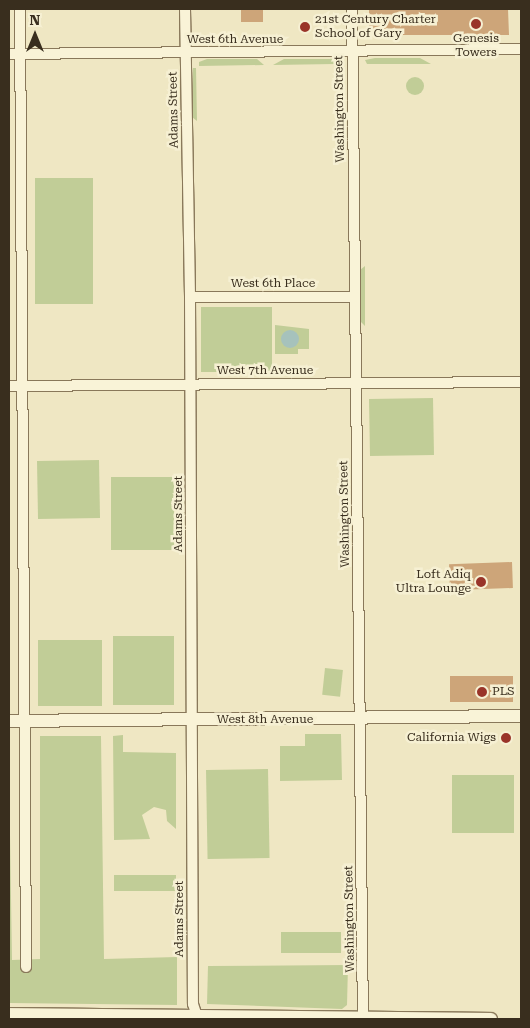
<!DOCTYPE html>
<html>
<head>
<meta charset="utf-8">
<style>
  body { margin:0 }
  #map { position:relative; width:530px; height:1028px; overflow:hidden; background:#efe7c3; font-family:"Roboto Serif",serif }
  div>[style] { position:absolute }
  .green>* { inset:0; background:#c1cd97; transform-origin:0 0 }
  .round { border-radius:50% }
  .water>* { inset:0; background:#a6c2bc }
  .building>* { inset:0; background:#cda579; transform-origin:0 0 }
  .roads { filter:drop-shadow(1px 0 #89785a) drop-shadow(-1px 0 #89785a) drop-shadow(0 1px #89785a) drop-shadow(0 -1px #89785a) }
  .minor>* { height:10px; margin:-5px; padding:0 5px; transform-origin:5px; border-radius:5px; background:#f9f3d7 }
  .tertiary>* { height:12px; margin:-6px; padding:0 6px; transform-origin:6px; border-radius:6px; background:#f9f3d7 }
  .dots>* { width:14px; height:14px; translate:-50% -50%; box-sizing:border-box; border:2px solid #f6f0d3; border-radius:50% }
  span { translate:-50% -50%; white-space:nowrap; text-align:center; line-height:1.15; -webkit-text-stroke:5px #f6f0d3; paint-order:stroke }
  .poi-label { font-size:12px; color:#392e1e }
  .left { translate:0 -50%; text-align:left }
  .right { translate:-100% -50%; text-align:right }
  .street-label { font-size:12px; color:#392e1e }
  .frame { position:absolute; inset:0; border:10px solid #392e1e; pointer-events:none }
  .north { position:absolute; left:10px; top:10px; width:50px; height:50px; -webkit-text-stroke:4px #f6f0d3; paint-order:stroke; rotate:0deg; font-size:14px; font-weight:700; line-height:20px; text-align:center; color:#392e1e }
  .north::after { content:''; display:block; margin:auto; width:18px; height:22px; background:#392e1e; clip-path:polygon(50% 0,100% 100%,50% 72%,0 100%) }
</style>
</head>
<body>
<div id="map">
  <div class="green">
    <div style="clip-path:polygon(375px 58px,420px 58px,431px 64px,367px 64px,365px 60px)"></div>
    <div style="clip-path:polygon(207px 59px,257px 59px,264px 65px,199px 66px,199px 62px)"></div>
    <div style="clip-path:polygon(284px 59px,333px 59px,336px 60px,334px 64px,273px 65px)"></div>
    <div style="clip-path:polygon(193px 68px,196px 68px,197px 121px,192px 117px)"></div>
    <div class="round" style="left:406px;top:77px;width:18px;height:18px"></div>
    <div style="left:35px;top:178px;width:58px;height:126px"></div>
    <div style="clip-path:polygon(365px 266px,365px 326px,361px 322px,360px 270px)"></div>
    <div style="left:272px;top:307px;width:65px;height:71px;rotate:90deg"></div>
    <div style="clip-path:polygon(275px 325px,309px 329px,309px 349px,298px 349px,298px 354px,275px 354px)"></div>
    <div style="left:433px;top:398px;width:57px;height:64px;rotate:89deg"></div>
    <div style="left:99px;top:460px;width:58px;height:62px;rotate:89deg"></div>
    <div style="left:111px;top:477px;width:63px;height:73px"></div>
    <div style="left:113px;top:636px;width:61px;height:69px"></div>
    <div style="left:38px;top:640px;width:64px;height:66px"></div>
    <div style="left:325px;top:668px;width:18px;height:27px;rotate:6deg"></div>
    <div style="clip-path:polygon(305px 734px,341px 734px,342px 780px,280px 781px,280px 746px,305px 746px)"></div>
    <div style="clip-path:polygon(123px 735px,123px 752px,176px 753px,176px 829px,167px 821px,166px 810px,154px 807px,142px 815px,150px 839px,114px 840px,113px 736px)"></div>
    <div style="clip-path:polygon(40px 736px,101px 736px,104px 959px,177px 957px,177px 1005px,9px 1003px,9px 771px,12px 960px,40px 959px)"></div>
    <div style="left:268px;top:769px;width:89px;height:62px;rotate:89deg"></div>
    <div style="left:452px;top:775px;width:62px;height:58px"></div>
    <div style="left:176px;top:875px;width:16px;height:62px;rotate:90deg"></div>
    <div style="left:281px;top:932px;width:60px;height:21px"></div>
    <div style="clip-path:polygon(348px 965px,347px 1005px,342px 1009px,207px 1004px,208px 966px)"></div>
  </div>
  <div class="water">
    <div class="round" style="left:281px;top:330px;width:18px;height:18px"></div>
  </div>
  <div class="building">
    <div style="left:241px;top:9px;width:22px;height:13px"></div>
    <div style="clip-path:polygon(369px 9px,508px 9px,509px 35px,403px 35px,403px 30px,379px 31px,379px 37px,369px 28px)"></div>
    <div style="left:512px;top:562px;width:26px;height:63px;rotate:88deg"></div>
    <div style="left:450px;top:676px;width:63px;height:26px"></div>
  </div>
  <div class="roads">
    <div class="minor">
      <div style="left:20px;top:9px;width:958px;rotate:89.64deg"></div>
      <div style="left:185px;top:9px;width:288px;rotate:89deg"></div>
      <div style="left:190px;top:297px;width:707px;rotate:89.76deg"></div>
      <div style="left:193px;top:1004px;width:16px;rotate:72deg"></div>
      <div style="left:352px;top:9px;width:1009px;rotate:89.38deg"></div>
      <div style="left:9px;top:54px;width:512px;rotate:-0.56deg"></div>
      <div style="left:190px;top:297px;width:165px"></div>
      <div style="left:9px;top:386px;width:512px;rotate:-0.45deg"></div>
    </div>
    <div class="tertiary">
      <div style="left:9px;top:721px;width:512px;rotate:-0.56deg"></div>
      <div style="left:9px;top:1014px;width:482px;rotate:0.6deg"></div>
    </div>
  </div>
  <div class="dots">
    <div style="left:476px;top:24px;background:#993429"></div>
    <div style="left:305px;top:27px;background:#993429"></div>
    <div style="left:481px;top:582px;background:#993429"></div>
    <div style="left:482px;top:692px;background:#993429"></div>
    <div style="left:506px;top:738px;background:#993429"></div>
  </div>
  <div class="poi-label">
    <span class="left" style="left:315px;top:27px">21st Century Charter<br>School of Gary</span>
    <span style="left:476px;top:46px">Genesis<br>Towers</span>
    <span class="right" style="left:471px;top:582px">Loft Adiq<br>Ultra Lounge</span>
    <span class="left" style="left:492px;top:692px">PLS</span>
    <span class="right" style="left:496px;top:738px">California Wigs</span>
  </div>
  <div class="street-label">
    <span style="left:235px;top:40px">West 6th Avenue</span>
    <span style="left:340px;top:109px;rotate:-91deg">Washington Street</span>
    <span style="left:174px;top:110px;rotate:-91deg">Adams Street</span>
    <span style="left:273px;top:284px">West 6th Place</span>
    <span style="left:265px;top:371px">West 7th Avenue</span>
    <span style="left:179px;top:514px;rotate:-90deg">Adams Street</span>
    <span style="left:345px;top:514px;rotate:-91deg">Washington Street</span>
    <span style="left:265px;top:720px">West 8th Avenue</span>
    <span style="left:180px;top:919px;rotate:-90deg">Adams Street</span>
    <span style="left:350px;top:919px;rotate:-91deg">Washington Street</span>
  </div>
  <div class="frame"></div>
  <div class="north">N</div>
</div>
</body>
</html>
